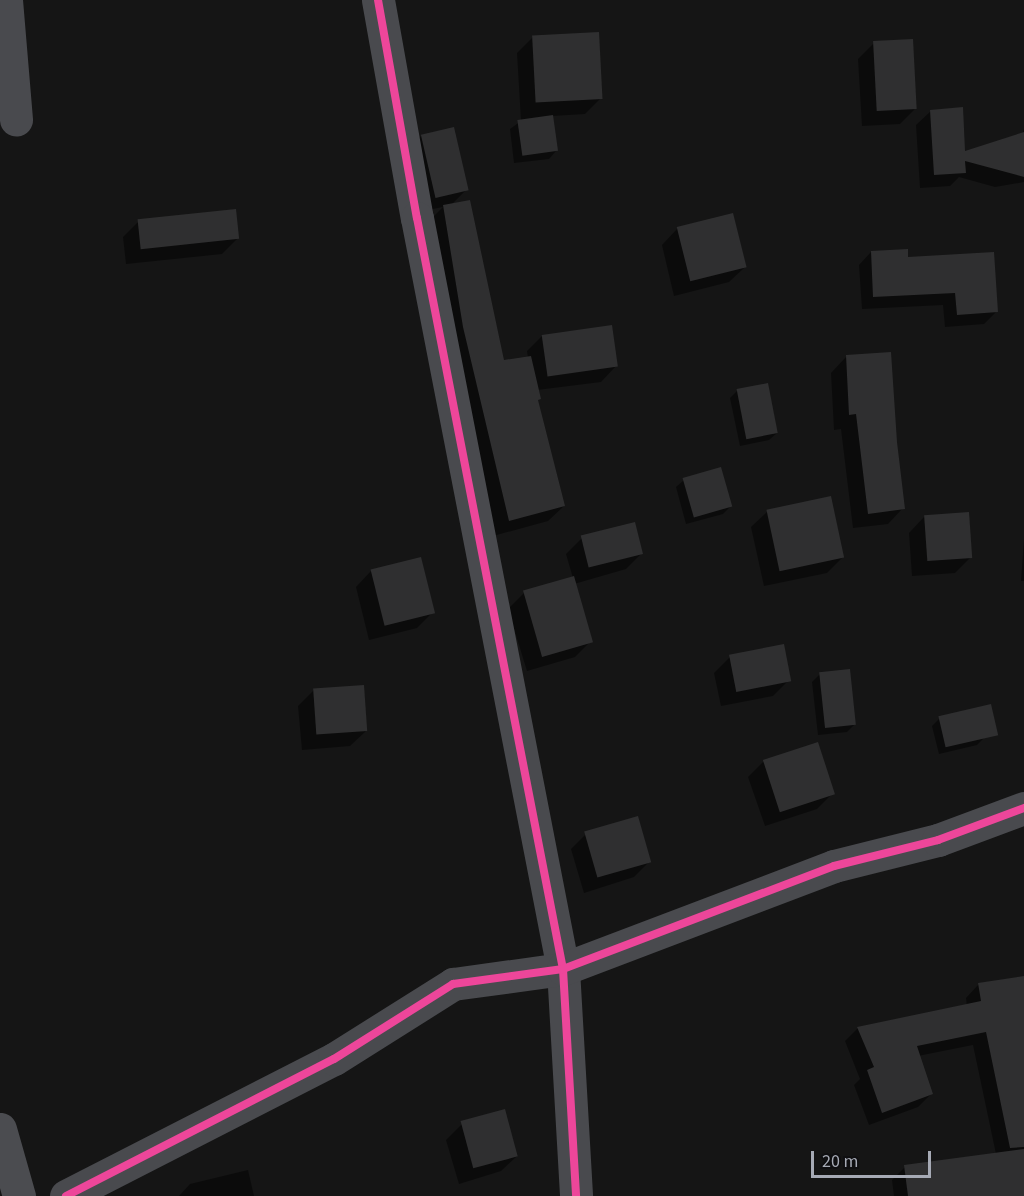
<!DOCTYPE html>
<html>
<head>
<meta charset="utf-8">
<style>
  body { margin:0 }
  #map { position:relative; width:1024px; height:1196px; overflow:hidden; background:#151515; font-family:"Source Sans 3",sans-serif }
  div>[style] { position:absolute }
  .shadow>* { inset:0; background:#0007 }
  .building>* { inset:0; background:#2f2f30; transform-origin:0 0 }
  .street>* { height:33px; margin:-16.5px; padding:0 16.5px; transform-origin:16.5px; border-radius:16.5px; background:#494a4e }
  .primary>* { height:33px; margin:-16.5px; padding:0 16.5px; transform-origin:16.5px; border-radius:16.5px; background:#4b4c50 }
  .cycleway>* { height:8px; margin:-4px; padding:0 4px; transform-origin:4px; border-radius:4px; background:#ed469a }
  span { translate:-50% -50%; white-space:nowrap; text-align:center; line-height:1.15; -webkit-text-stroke:6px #0f0f11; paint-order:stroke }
  .scale { position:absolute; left:811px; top:1151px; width:120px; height:27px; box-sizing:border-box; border:3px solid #a6aab5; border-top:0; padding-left:8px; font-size:18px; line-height:21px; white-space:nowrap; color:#a6aab5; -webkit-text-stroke:4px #0f0f11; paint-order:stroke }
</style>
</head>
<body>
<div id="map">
  <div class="shadow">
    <div style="clip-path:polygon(533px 37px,601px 98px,585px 114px,552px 116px,556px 151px,549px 159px,514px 163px,510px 129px,521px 121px,517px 53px)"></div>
    <div style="clip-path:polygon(874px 43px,916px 108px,900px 124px,862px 126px,858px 59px)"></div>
    <div style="clip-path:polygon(931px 111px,963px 153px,1022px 136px,1024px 129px,1024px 182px,995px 187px,959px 177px,950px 186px,920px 188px,916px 125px)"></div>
    <div style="clip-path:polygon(422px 135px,466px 190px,451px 205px,502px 362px,528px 358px,527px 351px,543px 335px,616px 366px,601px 382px,537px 390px,536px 401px,564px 506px,548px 521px,493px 536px,428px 222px,443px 207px,417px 212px,406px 151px)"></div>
    <div style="clip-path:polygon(732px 215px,745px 267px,729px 282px,674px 296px,662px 245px,677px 229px)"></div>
    <div style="clip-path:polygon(138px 222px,237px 239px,222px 254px,126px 264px,123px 237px)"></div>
    <div style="clip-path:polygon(871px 252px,907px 259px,996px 312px,984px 324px,945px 327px,943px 305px,862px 309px,859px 265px)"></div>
    <div style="clip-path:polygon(846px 357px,895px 442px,903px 508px,888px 524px,853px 528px,841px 429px,834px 430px,831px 373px)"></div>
    <div style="clip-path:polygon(738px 390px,777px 433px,769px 440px,740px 446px,730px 398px)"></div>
    <div style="clip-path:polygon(684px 480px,731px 506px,723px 514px,686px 524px,676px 487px)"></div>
    <div style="clip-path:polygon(767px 512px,843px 557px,827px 573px,764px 586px,751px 527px)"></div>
    <div style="clip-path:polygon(924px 517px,971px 557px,955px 573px,912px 576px,909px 533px)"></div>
    <div style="clip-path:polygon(582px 538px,642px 553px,626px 569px,574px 584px,591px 641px,575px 657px,527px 671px,508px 609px,524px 593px,573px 578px,566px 554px)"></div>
    <div style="clip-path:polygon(1024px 539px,1024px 581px,1021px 581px)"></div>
    <div style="clip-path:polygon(371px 571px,433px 612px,417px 628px,369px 640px,356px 587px)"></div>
    <div style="clip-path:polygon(730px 657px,789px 680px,773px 696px,721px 706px,714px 673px)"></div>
    <div style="clip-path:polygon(820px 674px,855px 724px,847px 732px,818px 735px,812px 682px)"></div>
    <div style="clip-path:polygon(314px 690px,366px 731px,350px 746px,302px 750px,298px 706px)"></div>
    <div style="clip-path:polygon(940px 718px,985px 737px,977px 745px,939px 754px,932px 726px)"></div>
    <div style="clip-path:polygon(817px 744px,833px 793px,817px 809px,765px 826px,748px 777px,763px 762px)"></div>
    <div style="clip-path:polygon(586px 834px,650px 861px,634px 877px,584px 893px,571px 849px)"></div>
    <div style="clip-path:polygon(1024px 977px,1024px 1196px,894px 1196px,892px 1180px,905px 1167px,996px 1154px,973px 1045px,918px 1056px,931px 1094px,918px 1107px,869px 1125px,854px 1085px,860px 1079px,845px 1041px,858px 1028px,967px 1006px,966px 998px,979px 984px)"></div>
    <div style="clip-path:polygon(462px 1124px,517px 1156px,501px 1171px,459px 1184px,446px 1140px)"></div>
    <div style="clip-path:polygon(248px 1170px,254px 1196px,179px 1196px,190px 1184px)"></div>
  </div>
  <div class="building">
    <div style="left:599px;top:32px;width:67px;height:67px;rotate:87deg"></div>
    <div style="left:913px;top:39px;width:70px;height:40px;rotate:87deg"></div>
    <div style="clip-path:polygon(963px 107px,965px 151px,1024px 132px,1024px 177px,965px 161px,966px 173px,934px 175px,930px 110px)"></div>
    <div style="left:553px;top:115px;width:36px;height:36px;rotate:82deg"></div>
    <div style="left:454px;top:127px;width:65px;height:34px;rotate:77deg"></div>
    <div style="clip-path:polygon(470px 200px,504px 360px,531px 356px,541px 399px,538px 400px,565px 506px,509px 521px,463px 327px,443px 205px)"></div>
    <div style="left:236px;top:209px;width:30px;height:99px;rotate:84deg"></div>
    <div style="left:733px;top:213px;width:56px;height:58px;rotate:76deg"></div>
    <div style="clip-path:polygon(908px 249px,908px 257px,994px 252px,998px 312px,957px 315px,955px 293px,873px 297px,871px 251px)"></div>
    <div style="left:612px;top:325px;width:42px;height:71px;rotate:82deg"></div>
    <div style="clip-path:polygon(891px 352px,897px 442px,905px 509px,868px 514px,856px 414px,849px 415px,846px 355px)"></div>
    <div style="left:768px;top:383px;width:51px;height:32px;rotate:79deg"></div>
    <div style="left:721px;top:467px;width:41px;height:40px;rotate:74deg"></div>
    <div style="left:831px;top:496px;width:63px;height:66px;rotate:78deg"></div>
    <div style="left:969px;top:512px;width:46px;height:45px;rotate:86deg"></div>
    <div style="left:635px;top:522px;width:33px;height:56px;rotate:76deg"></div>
    <div style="left:421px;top:557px;width:58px;height:52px;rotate:76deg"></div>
    <div style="left:574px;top:576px;width:69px;height:53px;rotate:74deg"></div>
    <div style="left:784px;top:644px;width:38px;height:56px;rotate:79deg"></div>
    <div style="left:850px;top:669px;width:56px;height:31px;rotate:84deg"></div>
    <div style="left:364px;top:685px;width:46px;height:51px;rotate:86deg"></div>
    <div style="left:991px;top:704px;width:32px;height:54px;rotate:77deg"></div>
    <div style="left:818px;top:742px;width:55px;height:58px;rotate:72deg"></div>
    <div style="left:638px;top:816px;width:48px;height:56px;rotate:74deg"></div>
    <div style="clip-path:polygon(1024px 976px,1024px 1147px,1010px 1148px,986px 1032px,917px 1046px,933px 1094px,882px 1113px,867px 1070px,874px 1067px,857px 1027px,981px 1001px,978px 983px)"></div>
    <div style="left:505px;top:1109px;width:49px;height:46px;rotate:75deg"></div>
    <div style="clip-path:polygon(1024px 1149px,1024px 1196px,908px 1196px,904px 1165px)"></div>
  </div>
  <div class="street">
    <div style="left:6px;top:0;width:120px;rotate:85.2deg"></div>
    <div style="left:378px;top:0;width:221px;rotate:79.9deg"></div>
    <div style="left:417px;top:218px;width:765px;rotate:79deg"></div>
    <div style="left:563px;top:969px;width:227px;rotate:86.7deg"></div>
    <div style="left:66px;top:1196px;width:301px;rotate:-27.1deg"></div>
    <div style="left:334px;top:1059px;width:141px;rotate:-32.2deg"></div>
    <div style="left:453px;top:984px;width:111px;rotate:-7.8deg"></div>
    <div style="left:563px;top:969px;width:290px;rotate:-20.8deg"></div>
    <div style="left:834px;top:866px;width:107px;rotate:-14deg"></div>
    <div style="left:938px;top:840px;width:92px;rotate:-20.4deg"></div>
  </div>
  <div class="primary">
    <div style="left:0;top:1129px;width:70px;rotate:74.2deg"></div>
  </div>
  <div class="cycleway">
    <div style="left:378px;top:0;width:221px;rotate:79.9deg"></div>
    <div style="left:417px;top:218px;width:765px;rotate:79deg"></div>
    <div style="left:563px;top:969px;width:227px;rotate:86.7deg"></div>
    <div style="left:66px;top:1196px;width:301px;rotate:-27.1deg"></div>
    <div style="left:334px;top:1059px;width:141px;rotate:-32.2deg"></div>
    <div style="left:453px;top:984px;width:111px;rotate:-7.8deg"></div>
    <div style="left:563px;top:969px;width:290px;rotate:-20.8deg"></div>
    <div style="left:834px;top:866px;width:107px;rotate:-14deg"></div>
    <div style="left:938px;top:840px;width:92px;rotate:-20.4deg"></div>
  </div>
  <div class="scale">20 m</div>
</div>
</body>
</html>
